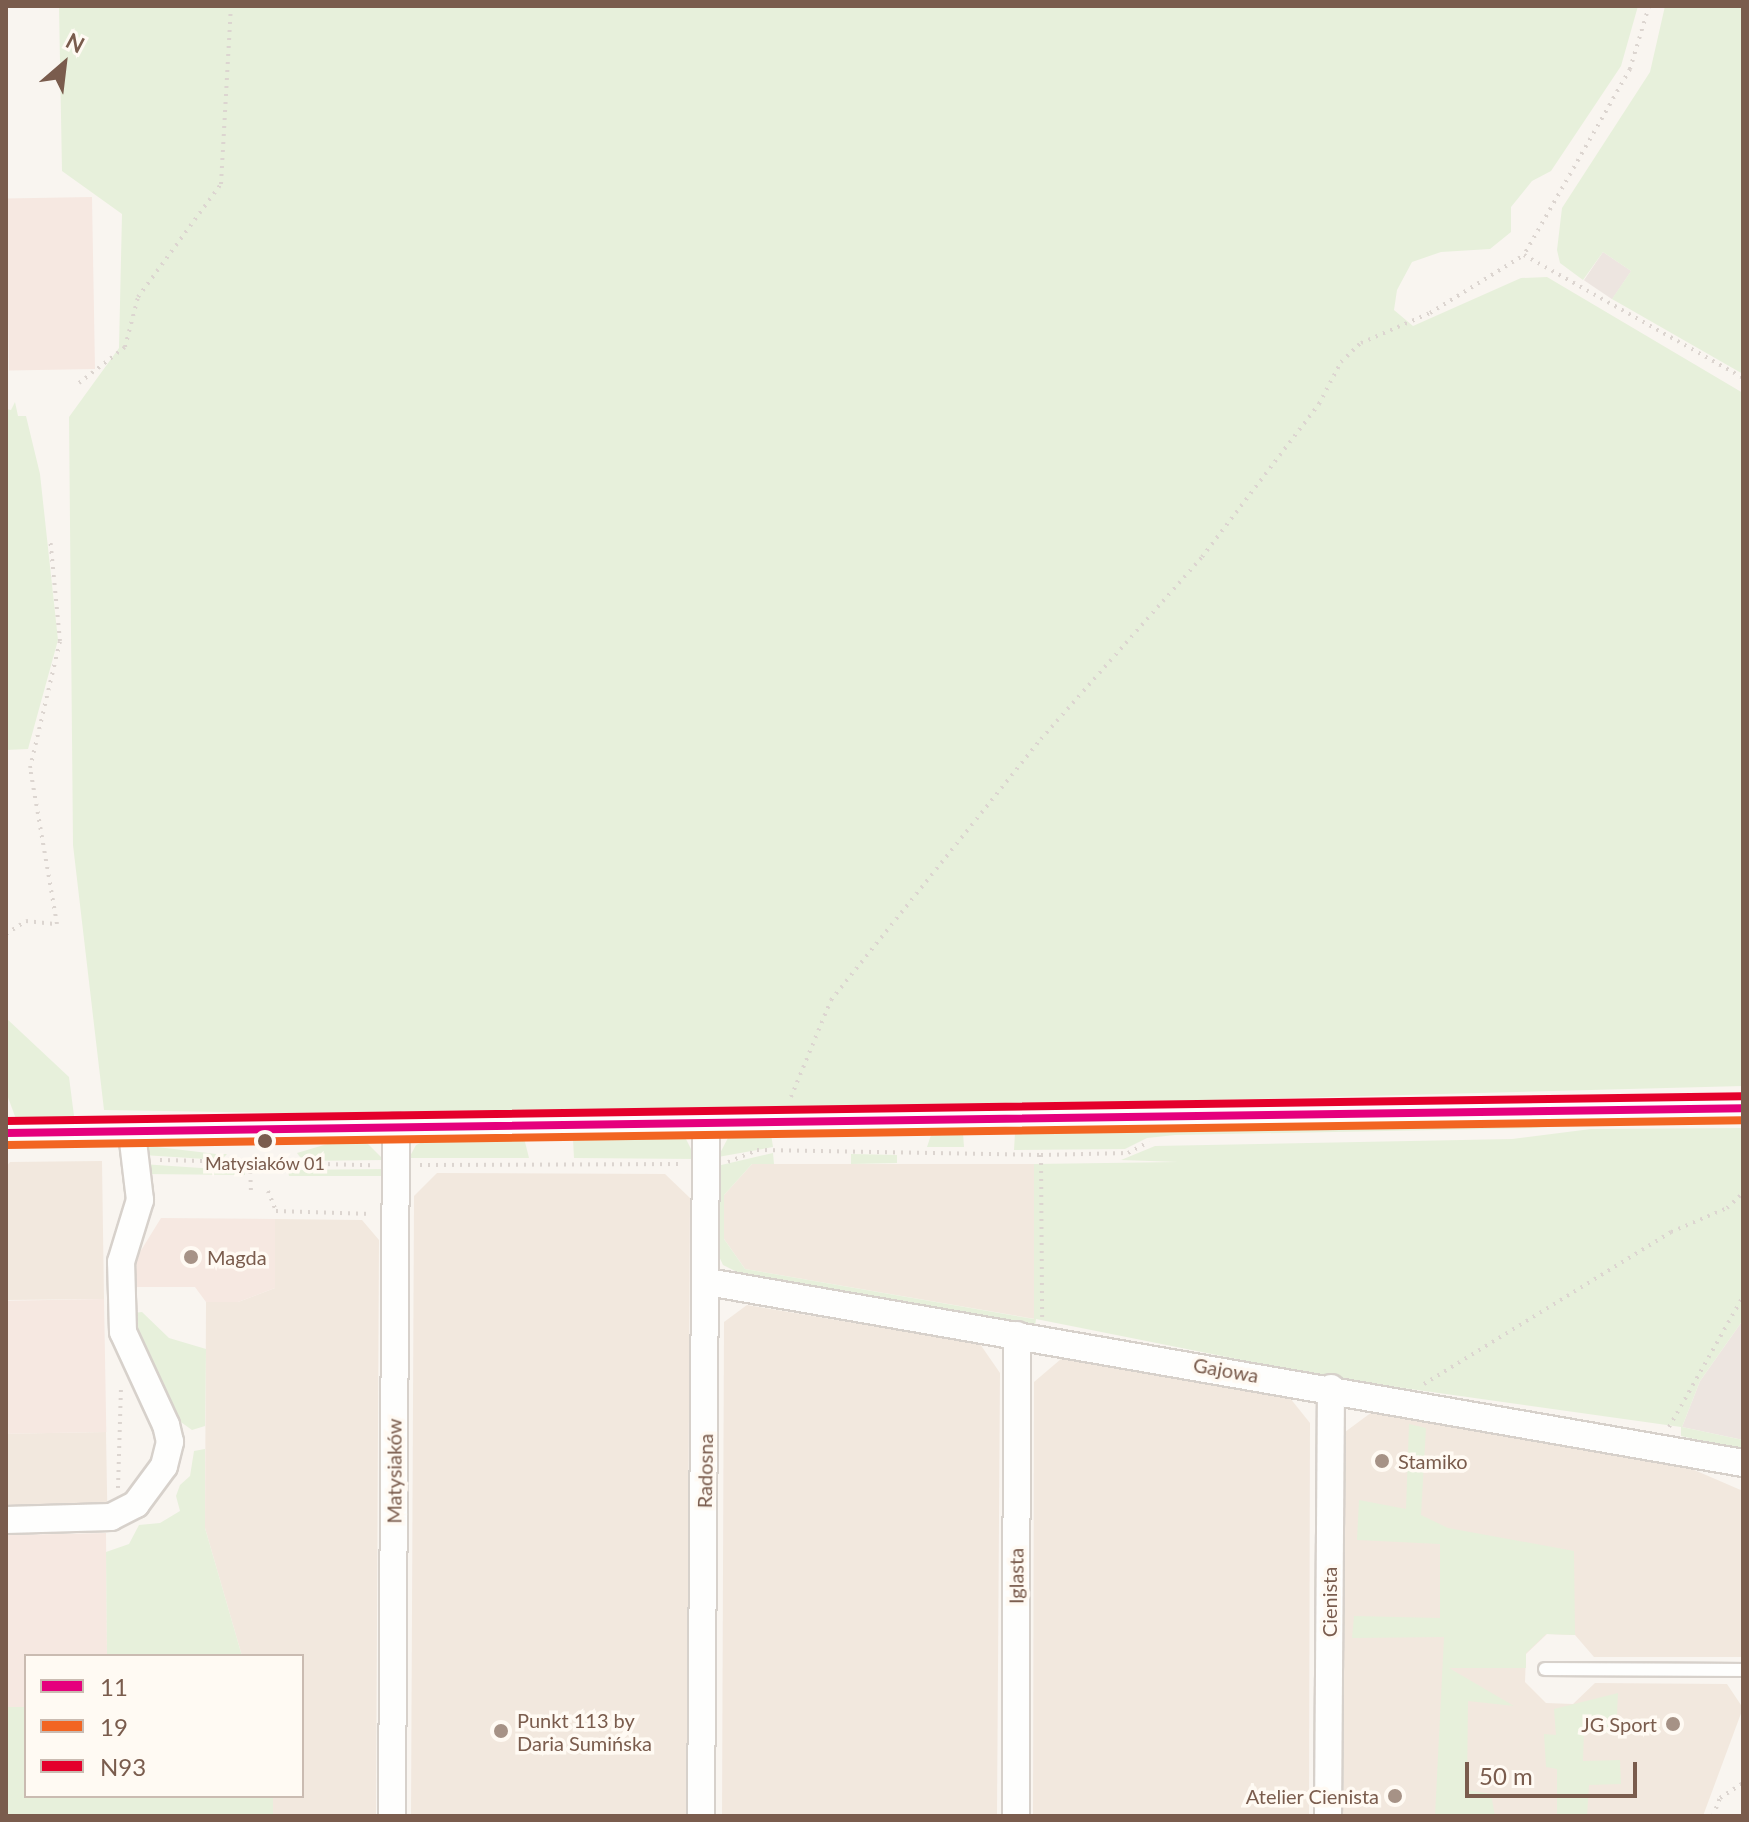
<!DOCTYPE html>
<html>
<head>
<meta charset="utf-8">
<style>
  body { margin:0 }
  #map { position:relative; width:1749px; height:1822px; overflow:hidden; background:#f9f5f0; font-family:Lato,sans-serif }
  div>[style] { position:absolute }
  .residential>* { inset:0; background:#f2e8de; transform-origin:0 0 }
  .commercial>* { inset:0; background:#f6e8e1; transform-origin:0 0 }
  .industrial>* { inset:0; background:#ede5e0; transform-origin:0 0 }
  .green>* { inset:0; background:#e7f0db }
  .path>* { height:4px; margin-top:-2px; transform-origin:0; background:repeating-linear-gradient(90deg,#dcd5d0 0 2px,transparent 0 8px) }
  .roads { filter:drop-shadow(2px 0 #d7d1cb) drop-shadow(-2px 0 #d7d1cb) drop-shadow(0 2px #d7d1cb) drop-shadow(0 -2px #d7d1cb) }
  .lane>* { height:12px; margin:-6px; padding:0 6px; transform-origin:6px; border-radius:6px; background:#fefefd }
  .street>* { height:26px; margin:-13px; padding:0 13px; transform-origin:13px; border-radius:13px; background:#fefefd }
  .bus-1>* { height:8px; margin:-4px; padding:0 4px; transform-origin:4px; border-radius:4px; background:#e5007d }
  .bus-2>* { height:8px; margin:-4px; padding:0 4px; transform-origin:4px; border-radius:4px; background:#f26522 }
  .bus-3>* { height:8px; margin:-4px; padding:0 4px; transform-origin:4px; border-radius:4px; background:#e4002b }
  .dots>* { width:22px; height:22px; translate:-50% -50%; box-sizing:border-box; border:4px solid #fffaf3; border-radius:50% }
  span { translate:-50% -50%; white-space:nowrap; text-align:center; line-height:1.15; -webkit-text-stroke:7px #fffaf3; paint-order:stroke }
  .bus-label { font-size:18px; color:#7a5c4d }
  .poi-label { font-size:20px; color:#7a5c4d }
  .left { translate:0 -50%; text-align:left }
  .right { translate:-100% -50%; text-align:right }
  .street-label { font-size:20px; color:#7a5c4d }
  .frame { position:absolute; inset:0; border:8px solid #7a5c4d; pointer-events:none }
  .legend { position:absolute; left:24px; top:1654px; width:280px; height:144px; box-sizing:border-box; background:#fffaf3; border:2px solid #cabbb1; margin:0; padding:10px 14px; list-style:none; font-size:24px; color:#7a5c4d }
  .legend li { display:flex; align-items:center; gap:16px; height:40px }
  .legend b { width:40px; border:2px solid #cabbb1 }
  .north { position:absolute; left:24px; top:24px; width:80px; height:80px; -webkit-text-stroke:6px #fffaf3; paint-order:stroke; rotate:28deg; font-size:22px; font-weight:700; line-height:32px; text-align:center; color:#7a5c4d }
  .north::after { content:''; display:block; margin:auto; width:28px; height:36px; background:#7a5c4d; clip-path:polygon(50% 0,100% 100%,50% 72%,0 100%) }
  .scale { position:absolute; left:1465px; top:1762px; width:172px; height:36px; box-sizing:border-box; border:4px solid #7a5c4d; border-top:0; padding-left:10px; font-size:24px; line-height:28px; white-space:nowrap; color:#7a5c4d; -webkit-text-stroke:6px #fffaf3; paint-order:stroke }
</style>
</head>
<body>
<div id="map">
  <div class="residential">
    <div style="clip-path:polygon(102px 1161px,104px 1299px,6px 1300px,6px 1167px,10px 1162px)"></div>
    <div style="clip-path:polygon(752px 1164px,1034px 1164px,1035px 1319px,745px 1269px,724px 1239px,724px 1195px)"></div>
    <div style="clip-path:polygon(437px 1173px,665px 1174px,690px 1198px,687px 1816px,411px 1816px,414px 1196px)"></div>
    <div style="clip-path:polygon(275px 1219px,362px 1220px,379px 1240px,376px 1816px,273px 1816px,273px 1796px,302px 1796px,302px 1656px,242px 1656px,205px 1528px,206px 1302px,238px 1302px,275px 1288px)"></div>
    <div style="clip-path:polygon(747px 1305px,980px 1344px,1000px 1373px,997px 1816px,722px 1816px,724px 1322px)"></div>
    <div style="clip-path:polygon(1061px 1359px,1290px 1398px,1310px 1423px,1309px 1816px,1033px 1816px,1034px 1382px)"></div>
    <div style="clip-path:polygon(1372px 1412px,1685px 1466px,1743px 1491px,1743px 1657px,1594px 1657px,1575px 1635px,1547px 1634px,1526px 1654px,1525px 1682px,1546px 1703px,1573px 1704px,1595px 1683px,1727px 1684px,1743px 1708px,1703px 1816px,1343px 1816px,1345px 1432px)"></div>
    <div style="left:106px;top:1432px;width:74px;height:100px;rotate:89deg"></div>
  </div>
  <div class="commercial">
    <div style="left:92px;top:197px;width:172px;height:86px;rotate:89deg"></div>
    <div style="clip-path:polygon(161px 1218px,275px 1219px,275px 1288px,238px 1302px,206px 1302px,195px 1287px,132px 1287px,132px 1265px)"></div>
    <div style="left:104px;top:1299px;width:133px;height:98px;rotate:89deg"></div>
    <div style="clip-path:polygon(106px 1533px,107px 1656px,26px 1656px,26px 1707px,6px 1707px,6px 1535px)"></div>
  </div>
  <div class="industrial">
    <div style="left:1603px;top:252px;width:34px;height:34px;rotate:34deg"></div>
    <div style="clip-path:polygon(1743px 1320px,1743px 1440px,1682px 1427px,1700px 1381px)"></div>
  </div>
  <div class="green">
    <div style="clip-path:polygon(59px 6px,1638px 6px,1621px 66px,1551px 171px,1532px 181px,1511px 207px,1511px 232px,1490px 249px,1441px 252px,1412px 262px,1397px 290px,1394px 310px,1413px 326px,1521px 278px,1547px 277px,1743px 393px,1743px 1086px,720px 1113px,400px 1115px,104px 1110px,73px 845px,69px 417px,119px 348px,122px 214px,62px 171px)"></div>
    <div style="clip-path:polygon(1665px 6px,1743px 6px,1743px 374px,1612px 299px,1631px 271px,1603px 252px,1583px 280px,1560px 263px,1557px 250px,1562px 208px,1650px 72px)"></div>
    <div style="clip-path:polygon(15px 402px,18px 416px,26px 416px,40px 474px,58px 640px,28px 749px,6px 750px,6px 409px,11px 410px)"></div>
    <div style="clip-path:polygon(6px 1018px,69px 1077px,74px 1116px,16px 1119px,6px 1092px)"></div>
    <div style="clip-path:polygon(1582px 1122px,1535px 1128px,1175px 1135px,1147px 1138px,1125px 1149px,1014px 1150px,1015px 1133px)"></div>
    <div style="clip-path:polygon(1743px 1128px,1743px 1320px,1700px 1381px,1682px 1427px,1743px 1440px,1743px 1450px,1681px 1436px,1681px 1427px,1332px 1378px,1036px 1319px,1035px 1326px,741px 1274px,723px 1265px,717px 1252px,717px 1166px,773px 1153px,774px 1164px,752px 1164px,724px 1195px,724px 1239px,745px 1269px,1034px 1319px,1034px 1164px,1178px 1162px,1121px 1160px,1155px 1146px,1512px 1139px,1591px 1129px)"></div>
    <div style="clip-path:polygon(932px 1132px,963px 1133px,964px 1147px,927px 1147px)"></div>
    <div style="clip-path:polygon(729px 1136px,771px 1134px,773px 1147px,718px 1157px)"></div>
    <div style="clip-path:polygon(685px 1137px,696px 1159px,574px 1158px,573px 1139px)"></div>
    <div style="clip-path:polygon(524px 1138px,529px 1158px,409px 1158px,416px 1145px,430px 1139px)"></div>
    <div style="clip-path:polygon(334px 1142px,367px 1143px,384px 1160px,303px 1161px,297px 1153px)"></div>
    <div style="clip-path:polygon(149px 1146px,216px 1154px,227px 1154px,221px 1160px,143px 1155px)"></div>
    <div style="clip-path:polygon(851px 1154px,897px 1155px,897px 1163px,851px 1164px)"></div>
    <div style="clip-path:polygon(142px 1164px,245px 1171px,245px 1175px,142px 1174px)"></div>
    <div style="clip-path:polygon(386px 1169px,383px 1176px,289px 1176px,288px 1170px)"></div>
    <div style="clip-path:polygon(142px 1312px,169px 1338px,206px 1349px,205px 1426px,192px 1430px,178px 1420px,141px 1360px,131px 1331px,134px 1313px)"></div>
    <div style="clip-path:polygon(1409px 1424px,1426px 1428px,1421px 1515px,1448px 1528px,1574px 1551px,1575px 1635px,1546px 1634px,1526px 1653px,1526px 1668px,1449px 1668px,1514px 1706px,1468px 1701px,1467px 1790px,1491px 1794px,1495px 1816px,1435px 1816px,1444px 1637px,1352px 1638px,1354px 1616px,1440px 1618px,1440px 1544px,1357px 1540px,1359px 1500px,1406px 1509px)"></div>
    <div style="clip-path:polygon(205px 1449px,205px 1528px,242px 1656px,107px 1656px,106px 1552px,129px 1544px,139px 1525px,160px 1523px,180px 1511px,176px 1496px,180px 1485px,190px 1476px,194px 1451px)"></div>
    <div style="clip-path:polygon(1618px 1693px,1616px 1734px,1584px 1730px,1583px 1761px,1620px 1760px,1621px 1784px,1589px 1785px,1587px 1816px,1557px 1816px,1557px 1769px,1546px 1767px,1544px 1734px,1556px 1735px,1554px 1709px)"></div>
    <div style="clip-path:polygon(6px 1707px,26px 1707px,26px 1796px,273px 1796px,273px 1816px,6px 1816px)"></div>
  </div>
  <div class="path">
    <div style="left:1649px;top:6px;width:66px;rotate:106.8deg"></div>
    <div style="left:1630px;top:69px;width:214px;rotate:119.7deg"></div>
    <div style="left:1524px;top:255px;width:251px;rotate:29.3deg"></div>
    <div style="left:79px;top:383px;width:58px;rotate:-38deg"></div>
    <div style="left:125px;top:347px;width:52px;rotate:-75.4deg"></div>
    <div style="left:138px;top:297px;width:140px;rotate:-53.7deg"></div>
    <div style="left:221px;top:184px;width:178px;rotate:-86.8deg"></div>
    <div style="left:6px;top:934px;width:24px;rotate:-33deg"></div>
    <div style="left:26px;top:921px;width:31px;rotate:6deg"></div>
    <div style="left:57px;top:924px;width:158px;rotate:-99.8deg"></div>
    <div style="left:30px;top:768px;width:130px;rotate:-76.7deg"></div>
    <div style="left:60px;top:641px;width:103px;rotate:-95.5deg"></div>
    <div style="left:791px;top:1097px;width:105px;rotate:-67.6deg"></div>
    <div style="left:831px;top:1000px;width:335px;rotate:-51.2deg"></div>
    <div style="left:1041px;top:739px;width:243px;rotate:-48.5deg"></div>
    <div style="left:1202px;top:557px;width:193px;rotate:-52.6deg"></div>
    <div style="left:1319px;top:404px;width:47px;rotate:-62.4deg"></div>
    <div style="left:1341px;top:362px;width:28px;rotate:-44deg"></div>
    <div style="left:1361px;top:343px;width:75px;rotate:-23.5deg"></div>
    <div style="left:1430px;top:313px;width:110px;rotate:-31.7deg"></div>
    <div style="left:1041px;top:1155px;width:162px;rotate:89.6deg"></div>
    <div style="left:160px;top:1160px;width:211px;rotate:1.4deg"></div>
    <div style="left:728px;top:1162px;width:31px;rotate:-22deg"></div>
    <div style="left:757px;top:1150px;width:284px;rotate:1deg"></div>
    <div style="left:1041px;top:1155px;width:87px;rotate:-1.3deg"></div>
    <div style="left:1128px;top:1153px;width:24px;rotate:-28deg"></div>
    <div style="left:250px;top:1164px;width:29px;rotate:88deg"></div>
    <div style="left:420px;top:1165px;width:263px;rotate:-0.2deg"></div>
    <div style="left:268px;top:1191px;width:22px;rotate:68deg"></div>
    <div style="left:276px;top:1211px;width:96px;rotate:1.8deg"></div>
    <div style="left:1424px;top:1384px;width:290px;rotate:-31.6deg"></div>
    <div style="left:1671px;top:1232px;width:61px;rotate:-23.2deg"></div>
    <div style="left:1727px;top:1208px;width:22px;rotate:-43deg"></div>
    <div style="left:1669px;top:1427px;width:150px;rotate:-60.4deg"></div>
    <div style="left:118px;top:1488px;width:99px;rotate:-88.3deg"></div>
    <div style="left:1713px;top:1816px;width:19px;rotate:-69deg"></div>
    <div style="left:1720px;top:1798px;width:27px;rotate:-33deg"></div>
  </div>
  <div class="roads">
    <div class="lane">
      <div style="left:1545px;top:1669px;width:198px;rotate:0.3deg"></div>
    </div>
    <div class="street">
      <div style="left:6px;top:1133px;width:1737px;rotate:-0.82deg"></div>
      <div style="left:708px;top:1282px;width:1051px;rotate:9.92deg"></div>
      <div style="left:6px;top:1520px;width:105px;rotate:-1.6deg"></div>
      <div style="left:111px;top:1517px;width:28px;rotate:-27deg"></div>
      <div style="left:136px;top:1504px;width:47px;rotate:-53.6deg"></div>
      <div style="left:164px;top:1466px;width:25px;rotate:-76deg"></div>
      <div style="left:170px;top:1442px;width:17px;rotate:-103deg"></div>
      <div style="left:166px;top:1425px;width:102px;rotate:-114.8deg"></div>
      <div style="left:123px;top:1332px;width:70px;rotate:-91.6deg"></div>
      <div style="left:121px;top:1262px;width:65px;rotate:-73deg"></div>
      <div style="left:140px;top:1200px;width:67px;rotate:-96.8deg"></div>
      <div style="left:392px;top:1816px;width:690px;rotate:-89.67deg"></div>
      <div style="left:701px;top:1816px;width:689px;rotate:-89.58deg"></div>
      <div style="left:1016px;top:1816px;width:481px;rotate:-89.9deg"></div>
      <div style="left:1328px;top:1816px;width:428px;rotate:-89.6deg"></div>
    </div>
  </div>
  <div class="bus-1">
    <div style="left:6px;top:1133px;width:1737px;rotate:-0.82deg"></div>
  </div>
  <div class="bus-2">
    <div style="left:6px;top:1145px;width:1737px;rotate:-0.82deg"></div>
  </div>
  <div class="bus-3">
    <div style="left:6px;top:1121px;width:1737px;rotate:-0.82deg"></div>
  </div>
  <div class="dots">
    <div style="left:265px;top:1141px;background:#7a5c4d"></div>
    <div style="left:191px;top:1257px;background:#a69286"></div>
    <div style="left:1382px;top:1461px;background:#a69286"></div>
    <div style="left:1673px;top:1724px;background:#a69286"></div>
    <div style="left:501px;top:1731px;background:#a69286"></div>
    <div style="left:1395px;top:1796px;background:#a69286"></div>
  </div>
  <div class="bus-label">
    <span style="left:265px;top:1163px">Matysiaków 01</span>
  </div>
  <div class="poi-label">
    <span class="left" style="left:207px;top:1257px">Magda</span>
    <span class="left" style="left:1398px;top:1461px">Stamiko</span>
    <span class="left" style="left:517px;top:1732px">Punkt 113 by<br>Daria Sumińska</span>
    <span class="right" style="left:1657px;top:1724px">JG Sport</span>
    <span class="right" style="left:1379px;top:1796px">Atelier Cienista</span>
  </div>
  <div class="street-label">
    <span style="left:1226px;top:1370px;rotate:10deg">Gajowa</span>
    <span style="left:394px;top:1471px;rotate:-90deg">Matysiaków</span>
    <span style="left:705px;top:1471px;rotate:-89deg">Radosna</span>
    <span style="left:1016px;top:1576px;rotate:-90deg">Iglasta</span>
    <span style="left:1329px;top:1602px;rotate:-90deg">Cienista</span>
  </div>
  <div class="frame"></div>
  <ul class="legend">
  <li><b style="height:10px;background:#e5007d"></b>11</li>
  <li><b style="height:10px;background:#f26522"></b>19</li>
  <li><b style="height:10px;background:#e4002b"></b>N93</li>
  </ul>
  <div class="north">N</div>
  <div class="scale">50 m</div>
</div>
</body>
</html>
